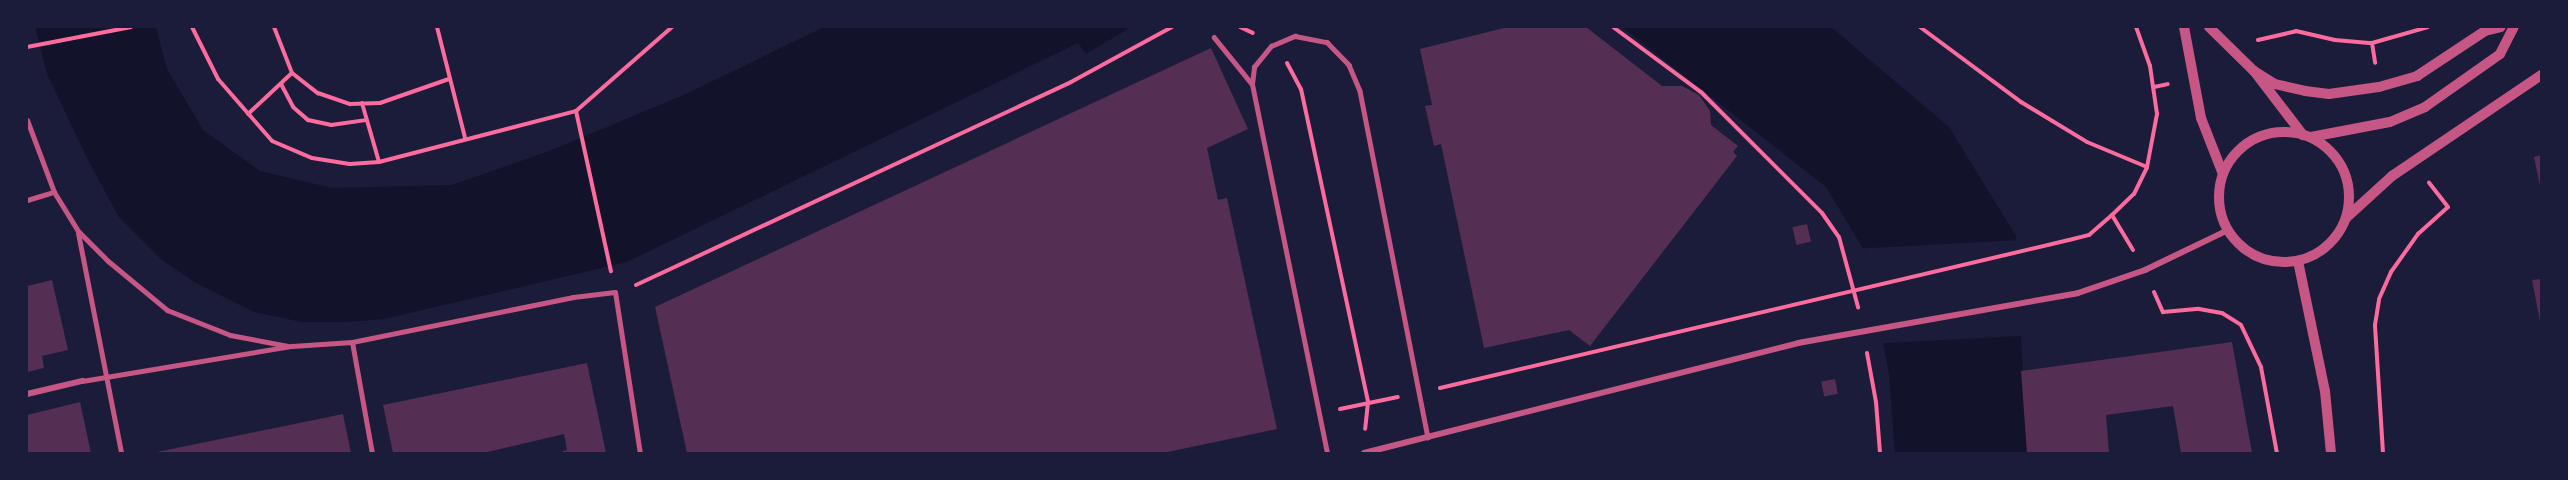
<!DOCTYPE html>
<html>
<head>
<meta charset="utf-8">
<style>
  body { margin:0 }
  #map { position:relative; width:2568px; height:480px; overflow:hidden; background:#1b1b3a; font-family:"Crimson Pro",serif }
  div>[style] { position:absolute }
  .water>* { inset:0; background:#12122b }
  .pier>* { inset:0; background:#1b1b3a; transform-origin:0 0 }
  .building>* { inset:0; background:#542f53; transform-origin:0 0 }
  .path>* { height:4px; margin:-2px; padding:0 2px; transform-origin:2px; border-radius:2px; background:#ff6b9d }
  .service>* { height:4.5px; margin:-2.25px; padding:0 2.25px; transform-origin:2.25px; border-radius:2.25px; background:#c65784 }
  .pedestrian>* { height:5px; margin:-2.5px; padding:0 2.5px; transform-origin:2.5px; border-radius:2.5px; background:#c65784 }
  .minor>* { height:6px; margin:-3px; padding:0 3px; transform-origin:3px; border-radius:3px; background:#c65784 }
  .tertiary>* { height:10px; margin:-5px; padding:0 5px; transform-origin:5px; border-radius:5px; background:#c65784 }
  .tertiary>.ring { margin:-5px; padding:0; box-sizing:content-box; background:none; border:10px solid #c65784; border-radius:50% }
  span { translate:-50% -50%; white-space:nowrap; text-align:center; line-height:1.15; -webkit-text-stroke:6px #1b1b3a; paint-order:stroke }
  .frame { position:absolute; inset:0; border:28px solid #1b1b3a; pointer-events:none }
</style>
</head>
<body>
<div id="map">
  <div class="water">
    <div style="clip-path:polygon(35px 27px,156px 27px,167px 69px,203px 130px,260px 171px,332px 188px,452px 185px,552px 150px,686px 94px,824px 27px,1131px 27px,1086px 54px,1078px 43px,627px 262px,384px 319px,347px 322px,302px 322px,254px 312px,196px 283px,162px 260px,119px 217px,89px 162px,47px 74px)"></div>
    <div style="clip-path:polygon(1622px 27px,1831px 27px,1949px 127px,2016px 236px,2027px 453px,1895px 453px,1889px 374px,1866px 253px,1826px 187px)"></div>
  </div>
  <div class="pier">
    <div style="left:2020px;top:240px;width:96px;height:156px;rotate:87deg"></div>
  </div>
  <div class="building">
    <div style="clip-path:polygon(1508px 27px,1586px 27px,1662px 86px,1682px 86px,1699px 95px,1710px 111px,1711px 125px,1738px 146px,1733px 152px,1737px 156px,1590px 346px,1569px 330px,1484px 348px,1441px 144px,1434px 146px,1425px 106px,1432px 105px,1420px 49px)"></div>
    <div style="clip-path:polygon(1211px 48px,1248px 129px,1207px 148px,1218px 200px,1227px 198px,1277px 429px,1163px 453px,687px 453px,655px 307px)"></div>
    <div style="clip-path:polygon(2541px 155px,2541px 186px,2540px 186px,2534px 157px)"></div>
    <div style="left:1807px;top:224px;width:18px;height:15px;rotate:77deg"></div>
    <div style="clip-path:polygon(2541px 279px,2541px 321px,2540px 321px,2532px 280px)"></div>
    <div style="clip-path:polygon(52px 280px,68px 350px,42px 356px,44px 368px,27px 372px,27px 286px)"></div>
    <div style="clip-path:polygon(2232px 342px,2252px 453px,2181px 453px,2173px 406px,2106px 415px,2109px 453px,2027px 453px,2021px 371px)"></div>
    <div style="clip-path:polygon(587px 363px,606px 453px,558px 453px,567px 450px,564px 434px,483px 453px,393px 453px,383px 405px)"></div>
    <div style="left:1835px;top:379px;width:15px;height:14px;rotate:79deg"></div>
    <div style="clip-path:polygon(80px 402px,91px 453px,27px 453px,27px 415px)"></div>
    <div style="clip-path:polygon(343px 414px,351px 453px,157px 453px,157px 452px)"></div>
  </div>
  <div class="path">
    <div style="left:192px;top:27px;width:58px;rotate:63.4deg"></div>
    <div style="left:218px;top:79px;width:82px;rotate:48.9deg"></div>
    <div style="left:272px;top:141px;width:43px;rotate:23deg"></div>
    <div style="left:312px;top:158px;width:38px;rotate:9deg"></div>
    <div style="left:350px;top:164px;width:29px;rotate:-4deg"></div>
    <div style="left:379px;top:162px;width:203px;rotate:-14.5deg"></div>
    <div style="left:576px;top:111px;width:128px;rotate:-41.2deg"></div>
    <div style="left:274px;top:27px;width:49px;rotate:68.6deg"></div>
    <div style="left:292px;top:73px;width:33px;rotate:38deg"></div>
    <div style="left:318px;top:93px;width:34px;rotate:19deg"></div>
    <div style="left:350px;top:104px;width:30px;rotate:-2deg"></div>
    <div style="left:380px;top:103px;width:73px;rotate:-19.2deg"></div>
    <div style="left:437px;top:27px;width:114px;rotate:75.8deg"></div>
    <div style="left:1240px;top:27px;width:14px;rotate:25deg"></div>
    <div style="left:1613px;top:27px;width:109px;rotate:36.5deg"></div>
    <div style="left:1701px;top:92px;width:171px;rotate:45deg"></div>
    <div style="left:1822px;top:213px;width:29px;rotate:55deg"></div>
    <div style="left:1839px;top:237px;width:73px;rotate:74.8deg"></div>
    <div style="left:1920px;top:27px;width:126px;rotate:36.6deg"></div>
    <div style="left:2021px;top:102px;width:77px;rotate:31.2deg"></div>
    <div style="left:2087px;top:142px;width:65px;rotate:22.6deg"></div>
    <div style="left:2258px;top:40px;width:39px;rotate:-13deg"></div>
    <div style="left:2296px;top:31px;width:40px;rotate:13deg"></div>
    <div style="left:2335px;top:40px;width:37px;rotate:5deg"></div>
    <div style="left:2372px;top:43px;width:58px;rotate:-15.9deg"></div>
    <div style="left:2372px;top:43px;width:20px;rotate:81deg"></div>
    <div style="left:27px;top:47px;width:106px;rotate:-10.9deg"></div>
    <div style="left:1287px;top:63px;width:30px;rotate:62deg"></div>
    <div style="left:1301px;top:89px;width:320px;rotate:77.9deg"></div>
    <div style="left:1368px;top:402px;width:27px;rotate:96deg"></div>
    <div style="left:281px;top:84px;width:26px;rotate:62deg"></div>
    <div style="left:293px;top:107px;width:20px;rotate:41deg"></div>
    <div style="left:308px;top:120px;width:24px;rotate:12deg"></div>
    <div style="left:331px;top:125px;width:35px;rotate:-8deg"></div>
    <div style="left:2154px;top:87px;width:14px;rotate:-12deg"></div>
    <div style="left:362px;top:103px;width:61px;rotate:73.9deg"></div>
    <div style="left:576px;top:111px;width:164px;rotate:77.7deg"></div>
    <div style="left:248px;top:114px;width:60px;rotate:-43deg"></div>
    <div style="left:2133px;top:250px;width:41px;rotate:-121deg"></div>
    <div style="left:2112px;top:215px;width:30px;rotate:-44deg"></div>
    <div style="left:2134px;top:194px;width:30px;rotate:-64deg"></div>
    <div style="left:2147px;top:167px;width:54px;rotate:-79.3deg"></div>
    <div style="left:2157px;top:114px;width:49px;rotate:-98.3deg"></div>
    <div style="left:2150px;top:66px;width:41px;rotate:-109.7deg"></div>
    <div style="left:636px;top:285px;width:480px;rotate:-25deg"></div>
    <div style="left:1071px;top:82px;width:115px;rotate:-28.6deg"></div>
    <div style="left:2154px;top:292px;width:22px;rotate:66deg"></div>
    <div style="left:2163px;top:312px;width:36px;rotate:-5deg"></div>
    <div style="left:2199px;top:309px;width:23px;rotate:10deg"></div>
    <div style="left:2222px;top:313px;width:22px;rotate:32deg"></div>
    <div style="left:2241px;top:325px;width:47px;rotate:64.5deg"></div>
    <div style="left:2261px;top:367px;width:87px;rotate:79.5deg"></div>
    <div style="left:1867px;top:353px;width:50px;rotate:79.6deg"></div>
    <div style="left:1876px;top:402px;width:51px;rotate:85.5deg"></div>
    <div style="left:1440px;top:388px;width:646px;rotate:-13.24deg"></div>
    <div style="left:2069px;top:240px;width:21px;rotate:-14deg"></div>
    <div style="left:2089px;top:235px;width:30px;rotate:-41deg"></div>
    <div style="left:1340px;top:409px;width:59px;rotate:-11.7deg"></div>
    <div style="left:2383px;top:453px;width:128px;rotate:-93.6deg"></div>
    <div style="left:2375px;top:325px;width:26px;rotate:-81deg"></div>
    <div style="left:2379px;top:299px;width:30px;rotate:-66deg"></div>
    <div style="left:2391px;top:272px;width:47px;rotate:-54.6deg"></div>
    <div style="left:2418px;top:234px;width:40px;rotate:-42deg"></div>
    <div style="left:2448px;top:207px;width:31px;rotate:-128deg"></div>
  </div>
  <div class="service">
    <div style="left:1214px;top:37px;width:60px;rotate:51deg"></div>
    <div style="left:1327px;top:453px;width:377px;rotate:-101.5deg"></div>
    <div style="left:1252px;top:84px;width:17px;rotate:-83deg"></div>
    <div style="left:1254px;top:67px;width:27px;rotate:-51deg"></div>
    <div style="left:1271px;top:46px;width:26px;rotate:-23deg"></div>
    <div style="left:1295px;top:36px;width:33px;rotate:11deg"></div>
    <div style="left:1327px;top:42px;width:32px;rotate:46deg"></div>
    <div style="left:1349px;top:65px;width:28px;rotate:67deg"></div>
    <div style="left:1360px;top:91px;width:353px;rotate:78.9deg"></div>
  </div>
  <div class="pedestrian">
    <div style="left:27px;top:120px;width:77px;rotate:69.4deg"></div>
    <div style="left:54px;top:192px;width:46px;rotate:58.4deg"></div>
    <div style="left:78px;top:231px;width:42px;rotate:45deg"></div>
    <div style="left:108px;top:261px;width:77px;rotate:39.7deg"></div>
    <div style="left:167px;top:310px;width:68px;rotate:21.6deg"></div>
    <div style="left:230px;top:335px;width:59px;rotate:10.7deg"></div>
    <div style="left:27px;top:200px;width:28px;rotate:-17deg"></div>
    <div style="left:78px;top:233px;width:224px;rotate:78.9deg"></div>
    <div style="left:352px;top:342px;width:113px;rotate:79.8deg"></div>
    <div style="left:82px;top:381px;width:213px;rotate:-9.5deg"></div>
    <div style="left:292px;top:346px;width:60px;rotate:-3.8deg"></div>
    <div style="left:352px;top:342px;width:226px;rotate:-11.5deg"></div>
    <div style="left:573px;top:297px;width:42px;rotate:-6.8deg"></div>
    <div style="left:615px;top:292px;width:163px;rotate:81.2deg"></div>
  </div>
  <div class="minor">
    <div style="left:27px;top:394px;width:57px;rotate:-13.3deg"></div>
    <div style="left:1364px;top:453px;width:448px;rotate:-14.2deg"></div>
    <div style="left:1798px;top:343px;width:284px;rotate:-10.1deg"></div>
    <div style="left:2078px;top:293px;width:71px;rotate:-18.9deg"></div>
    <div style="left:2145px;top:270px;width:92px;rotate:-25.7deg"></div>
  </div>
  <div class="tertiary">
    <div style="left:2184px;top:27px;width:93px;rotate:79.4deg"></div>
    <div style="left:2201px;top:118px;width:60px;rotate:68.6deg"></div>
    <div style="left:2209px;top:27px;width:63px;rotate:44.4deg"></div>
    <div style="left:2254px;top:71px;width:81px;rotate:52.6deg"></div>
    <div style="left:2254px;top:71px;width:25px;rotate:32deg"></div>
    <div style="left:2275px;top:84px;width:31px;rotate:13deg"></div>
    <div style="left:2305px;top:91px;width:24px;rotate:7deg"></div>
    <div style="left:2329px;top:94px;width:50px;rotate:-8deg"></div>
    <div style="left:2379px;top:87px;width:40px;rotate:-16deg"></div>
    <div style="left:2417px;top:76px;width:82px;rotate:-33.5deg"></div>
    <div style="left:2485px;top:31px;width:16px;rotate:-14deg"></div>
    <div class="ring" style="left:2219px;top:132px;width:120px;height:120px"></div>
    <div style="left:2311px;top:137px;width:80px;rotate:-10.8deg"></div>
    <div style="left:2390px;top:122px;width:38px;rotate:-23deg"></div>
    <div style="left:2425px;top:107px;width:92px;rotate:-35.2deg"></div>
    <div style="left:2500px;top:54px;width:30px;rotate:-63deg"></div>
    <div style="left:2346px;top:218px;width:62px;rotate:-42.4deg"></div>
    <div style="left:2392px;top:176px;width:180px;rotate:-34.1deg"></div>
    <div style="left:2298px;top:261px;width:133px;rotate:78.3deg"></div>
    <div style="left:2325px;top:391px;width:62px;rotate:84.5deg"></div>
  </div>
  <div class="frame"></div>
</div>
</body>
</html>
